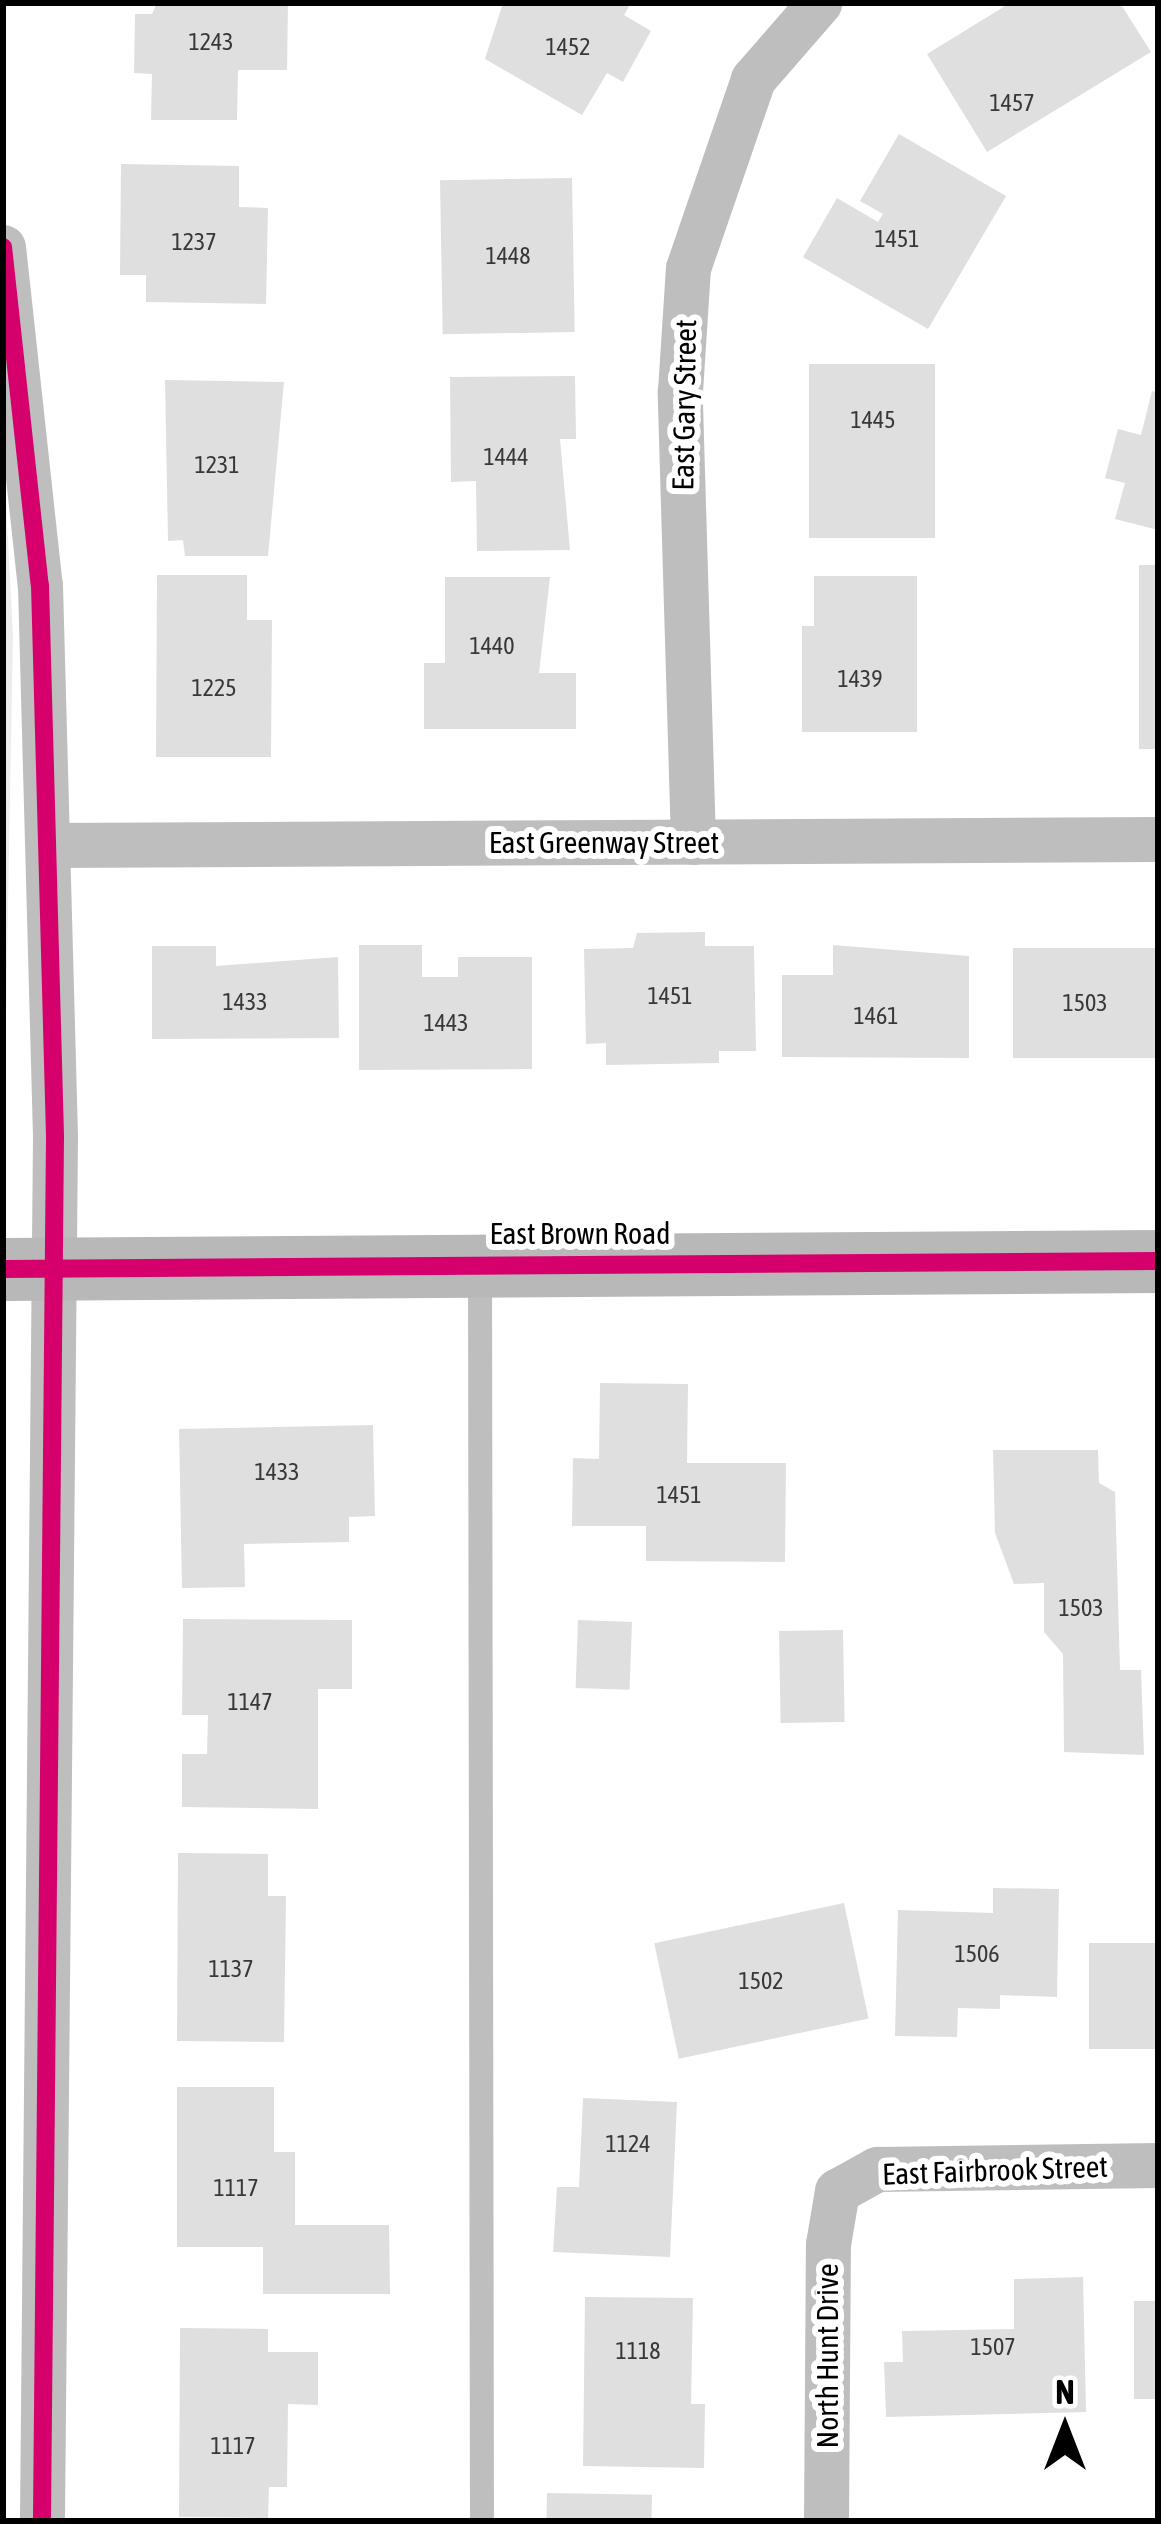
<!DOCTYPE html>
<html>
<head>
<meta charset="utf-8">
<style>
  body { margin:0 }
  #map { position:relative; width:1161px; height:2524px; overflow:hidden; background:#fff; font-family:"Asap Condensed",sans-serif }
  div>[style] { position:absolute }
  .green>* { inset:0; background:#ececec }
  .building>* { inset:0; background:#dfdfdf; transform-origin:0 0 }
  .service>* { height:24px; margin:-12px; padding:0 12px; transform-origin:12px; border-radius:12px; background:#bebebe }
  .minor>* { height:45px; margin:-22.5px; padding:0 22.5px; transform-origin:22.5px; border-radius:22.5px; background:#bebebe }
  .secondary>* { height:63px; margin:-31.5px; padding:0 31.5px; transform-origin:31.5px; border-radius:31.5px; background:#b8b8b8 }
  .cycleway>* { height:18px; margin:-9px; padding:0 9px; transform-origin:9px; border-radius:9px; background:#d6006c }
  span { translate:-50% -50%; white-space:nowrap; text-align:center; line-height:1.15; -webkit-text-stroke:12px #fff; paint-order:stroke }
  .number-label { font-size:24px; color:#383838 }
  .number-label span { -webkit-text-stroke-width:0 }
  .street-label { font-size:30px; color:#000 }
  .frame { position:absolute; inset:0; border:6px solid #000; pointer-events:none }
  .north { position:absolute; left:1005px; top:2368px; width:120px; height:120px; -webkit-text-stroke:9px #fff; paint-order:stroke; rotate:0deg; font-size:33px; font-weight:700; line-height:48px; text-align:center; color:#000 }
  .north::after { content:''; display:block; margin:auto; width:42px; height:54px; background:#000; clip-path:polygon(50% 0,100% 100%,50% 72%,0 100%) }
</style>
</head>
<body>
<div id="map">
  <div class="green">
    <div style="clip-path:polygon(6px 504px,13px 634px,3px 1179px,3px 504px)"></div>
  </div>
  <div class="building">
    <div style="clip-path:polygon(157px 3px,288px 3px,287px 70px,238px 70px,237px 120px,151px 120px,152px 74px,134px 73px,135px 14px,152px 14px)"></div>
    <div style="clip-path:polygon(503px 3px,631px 3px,624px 15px,651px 31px,623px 82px,607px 73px,582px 115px,485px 59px)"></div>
    <div style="clip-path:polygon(1010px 3px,1120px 3px,1151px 52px,987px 152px,927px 54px)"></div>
    <div style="clip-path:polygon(899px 134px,1006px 196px,928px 329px,803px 257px,837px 198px,878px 222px,883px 214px,860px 201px)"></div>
    <div style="clip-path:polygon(121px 164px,239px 166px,239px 207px,268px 208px,266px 304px,146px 302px,146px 275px,120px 275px)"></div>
    <div style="left:572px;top:178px;width:154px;height:132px;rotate:89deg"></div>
    <div style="left:809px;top:364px;width:126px;height:174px"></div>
    <div style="clip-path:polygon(575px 376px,576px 439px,560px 439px,570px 550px,477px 551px,476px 481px,451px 482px,450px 377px)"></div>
    <div style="clip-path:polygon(165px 380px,284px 382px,268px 556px,185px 556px,183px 540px,168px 541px)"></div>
    <div style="clip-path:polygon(1152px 391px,1158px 393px,1158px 530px,1115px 519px,1125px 483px,1105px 478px,1118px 429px,1141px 435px)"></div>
    <div style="left:1139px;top:565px;width:19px;height:184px"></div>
    <div style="clip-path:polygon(157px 575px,247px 575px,247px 620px,272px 620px,271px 757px,156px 757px)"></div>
    <div style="clip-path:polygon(814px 576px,917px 576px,917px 732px,802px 732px,802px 626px,814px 626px)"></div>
    <div style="clip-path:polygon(445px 577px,550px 577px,539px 673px,576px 673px,576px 729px,424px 729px,424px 663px,445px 663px)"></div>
    <div style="clip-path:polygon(705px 932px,705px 946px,754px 946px,756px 1051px,719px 1051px,719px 1063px,606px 1065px,606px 1043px,586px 1044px,584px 949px,633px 948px,637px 933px)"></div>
    <div style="clip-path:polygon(359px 945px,422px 945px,422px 977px,458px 977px,458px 957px,532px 957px,532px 1069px,359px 1070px)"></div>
    <div style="clip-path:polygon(833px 945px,969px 956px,969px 1058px,782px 1057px,782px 975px,833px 975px)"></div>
    <div style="clip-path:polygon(152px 946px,216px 946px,216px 966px,338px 957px,339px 1038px,152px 1039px)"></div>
    <div style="left:1013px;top:948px;width:145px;height:110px"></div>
    <div style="clip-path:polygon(600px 1383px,688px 1384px,687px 1463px,786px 1463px,785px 1562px,646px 1561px,646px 1526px,572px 1526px,573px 1458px,599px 1459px)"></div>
    <div style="clip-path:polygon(373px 1425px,375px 1516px,349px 1517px,349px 1542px,244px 1544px,245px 1587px,182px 1588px,179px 1429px)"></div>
    <div style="clip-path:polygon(993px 1450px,1098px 1450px,1099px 1483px,1115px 1492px,1120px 1670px,1141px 1670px,1144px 1755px,1064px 1752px,1063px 1654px,1044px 1632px,1044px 1583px,1014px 1584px,995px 1533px)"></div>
    <div style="clip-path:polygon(183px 1619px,352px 1620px,352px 1689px,318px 1689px,318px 1809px,182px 1807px,182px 1754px,207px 1754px,208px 1715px,182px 1715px)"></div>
    <div style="left:578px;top:1620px;width:54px;height:68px;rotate:2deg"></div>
    <div style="left:843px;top:1630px;width:92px;height:64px;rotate:89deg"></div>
    <div style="clip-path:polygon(178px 1853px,268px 1854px,268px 1896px,286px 1896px,284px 2042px,177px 2041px)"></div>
    <div style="clip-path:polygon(993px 1888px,1059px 1889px,1057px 1997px,1000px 1995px,1000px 2009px,958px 2008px,957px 2037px,895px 2036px,898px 1910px,993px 1913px)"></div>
    <div style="left:844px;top:1903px;width:118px;height:194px;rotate:78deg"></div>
    <div style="left:1158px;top:1943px;width:106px;height:69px;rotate:90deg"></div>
    <div style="clip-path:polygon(177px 2087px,274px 2087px,274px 2152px,295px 2152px,295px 2225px,389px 2225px,390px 2294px,263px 2294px,263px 2247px,177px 2247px)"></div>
    <div style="clip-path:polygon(583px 2098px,677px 2102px,670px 2257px,553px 2252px,557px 2187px,579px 2187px)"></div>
    <div style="clip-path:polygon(1083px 2277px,1086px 2412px,886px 2417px,884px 2362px,903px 2362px,902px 2331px,1014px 2329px,1014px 2279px)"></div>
    <div style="clip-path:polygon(585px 2297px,693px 2298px,691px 2404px,705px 2404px,704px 2468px,583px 2466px)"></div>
    <div style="left:1134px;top:2301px;width:24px;height:98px"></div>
    <div style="clip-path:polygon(180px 2328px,268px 2329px,268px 2352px,318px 2352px,318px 2405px,288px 2404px,287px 2487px,269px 2487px,268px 2518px,179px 2517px)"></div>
    <div style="left:547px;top:2493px;width:105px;height:28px;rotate:1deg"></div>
  </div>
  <div class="service">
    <div style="left:480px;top:1266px;width:1255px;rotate:89.91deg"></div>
  </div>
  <div class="minor">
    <div style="left:3px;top:247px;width:340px;rotate:83.8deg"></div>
    <div style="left:40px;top:585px;width:552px;rotate:88.44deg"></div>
    <div style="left:55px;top:1137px;width:1384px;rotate:90.54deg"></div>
    <div style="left:693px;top:842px;width:451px;rotate:-91.7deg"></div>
    <div style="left:680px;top:391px;width:123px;rotate:-86.3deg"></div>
    <div style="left:688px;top:268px;width:200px;rotate:-71deg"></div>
    <div style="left:753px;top:79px;width:101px;rotate:-49deg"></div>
    <div style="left:49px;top:845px;width:1109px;rotate:-0.31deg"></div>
    <div style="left:826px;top:2521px;width:277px;rotate:-89.6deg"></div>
    <div style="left:828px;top:2244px;width:54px;rotate:-80.4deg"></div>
    <div style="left:837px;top:2191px;width:46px;rotate:-28.8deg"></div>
    <div style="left:877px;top:2169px;width:281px;rotate:-0.8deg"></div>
  </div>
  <div class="secondary">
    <div style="left:3px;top:1269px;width:1155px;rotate:-0.4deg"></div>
  </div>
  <div class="cycleway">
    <div style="left:3px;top:247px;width:340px;rotate:83.8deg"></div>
    <div style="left:40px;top:585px;width:552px;rotate:88.44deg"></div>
    <div style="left:55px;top:1137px;width:1384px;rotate:90.54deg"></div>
    <div style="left:3px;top:1269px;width:1155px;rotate:-0.4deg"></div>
  </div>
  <div class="number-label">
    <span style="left:211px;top:42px">1243</span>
    <span style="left:568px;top:47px">1452</span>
    <span style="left:1012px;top:103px">1457</span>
    <span style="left:897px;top:239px">1451</span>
    <span style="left:194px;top:242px">1237</span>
    <span style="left:508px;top:256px">1448</span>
    <span style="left:873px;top:420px">1445</span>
    <span style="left:506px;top:457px">1444</span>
    <span style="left:217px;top:465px">1231</span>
    <span style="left:492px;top:646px">1440</span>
    <span style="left:860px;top:679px">1439</span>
    <span style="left:214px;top:688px">1225</span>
    <span style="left:670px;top:996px">1451</span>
    <span style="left:245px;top:1002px">1433</span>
    <span style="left:1085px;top:1003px">1503</span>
    <span style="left:876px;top:1016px">1461</span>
    <span style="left:446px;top:1023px">1443</span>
    <span style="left:277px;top:1472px">1433</span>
    <span style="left:679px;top:1495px">1451</span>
    <span style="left:1081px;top:1608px">1503</span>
    <span style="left:250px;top:1702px">1147</span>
    <span style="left:977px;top:1954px">1506</span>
    <span style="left:231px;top:1969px">1137</span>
    <span style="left:761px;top:1981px">1502</span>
    <span style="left:628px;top:2144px">1124</span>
    <span style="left:236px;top:2188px">1117</span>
    <span style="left:993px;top:2347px">1507</span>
    <span style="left:638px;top:2351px">1118</span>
    <span style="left:233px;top:2446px">1117</span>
  </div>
  <div class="street-label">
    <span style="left:684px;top:405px;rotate:-89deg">East Gary Street</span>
    <span style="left:604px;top:842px">East Greenway Street</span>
    <span style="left:580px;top:1233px">East Brown Road</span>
    <span style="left:995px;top:2170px;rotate:-2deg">East Fairbrook Street</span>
    <span style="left:827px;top:2356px;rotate:-90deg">North Hunt Drive</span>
  </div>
  <div class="frame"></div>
  <div class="north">N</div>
</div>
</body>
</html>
